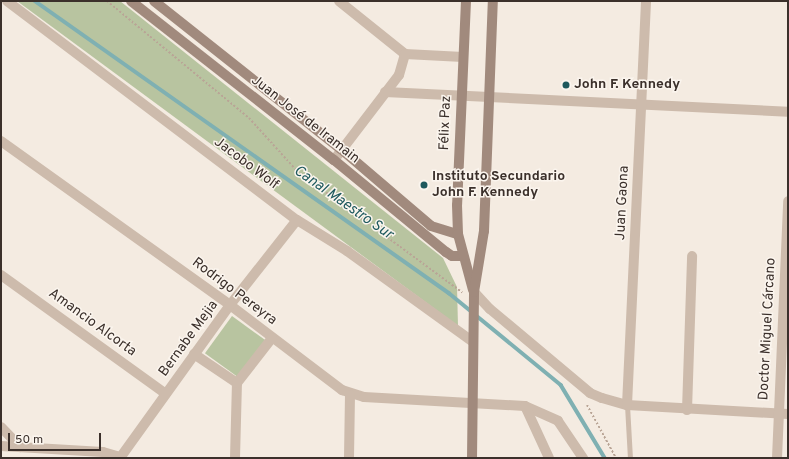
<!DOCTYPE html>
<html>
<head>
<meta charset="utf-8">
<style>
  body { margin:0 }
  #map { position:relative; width:789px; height:459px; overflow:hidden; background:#f4ebe1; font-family:Overpass,sans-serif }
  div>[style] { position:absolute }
  .green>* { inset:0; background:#b8c4a0; transform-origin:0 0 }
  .stream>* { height:3.5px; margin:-1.75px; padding:0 1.75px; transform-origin:1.75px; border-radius:1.75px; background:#7fb0b2 }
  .path>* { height:2px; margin-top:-1px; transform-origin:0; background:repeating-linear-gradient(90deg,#b9a596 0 2px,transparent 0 4px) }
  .service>* { height:5px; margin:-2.5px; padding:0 2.5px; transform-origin:2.5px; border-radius:2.5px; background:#cdbbac }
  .minor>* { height:10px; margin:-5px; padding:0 5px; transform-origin:5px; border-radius:5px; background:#cdbbac }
  .secondary>* { height:10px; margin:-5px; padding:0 5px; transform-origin:5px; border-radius:5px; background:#a18a7d }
  .dots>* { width:11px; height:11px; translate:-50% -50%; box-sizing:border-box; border:2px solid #fbf5ee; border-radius:50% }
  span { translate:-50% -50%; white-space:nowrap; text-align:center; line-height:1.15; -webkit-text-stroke:3px #fbf5ee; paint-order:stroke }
  .poi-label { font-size:14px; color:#3b302b; font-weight:700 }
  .left { translate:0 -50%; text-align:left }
  .street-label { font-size:14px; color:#3b302b }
  .water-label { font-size:15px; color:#1f5a5e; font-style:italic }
  .frame { position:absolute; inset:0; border:2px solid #3b302b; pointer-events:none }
  .scale { position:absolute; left:8px; top:433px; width:93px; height:18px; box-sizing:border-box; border:2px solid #3b302b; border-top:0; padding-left:5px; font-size:12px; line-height:14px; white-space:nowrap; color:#3b302b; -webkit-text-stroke:3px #fbf5ee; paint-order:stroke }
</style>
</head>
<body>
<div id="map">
  <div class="green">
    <div style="clip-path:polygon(17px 1px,120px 1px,443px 258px,457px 287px,458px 326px)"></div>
    <div style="left:232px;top:316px;width:41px;height:46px;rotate:36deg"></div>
  </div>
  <div class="stream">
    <div style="left:35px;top:1px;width:507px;rotate:35.2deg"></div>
    <div style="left:449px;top:293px;width:145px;rotate:39.4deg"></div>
    <div style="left:561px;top:385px;width:85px;rotate:58.9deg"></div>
  </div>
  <div class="path">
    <div style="left:107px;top:1px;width:184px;rotate:39.5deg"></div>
    <div style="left:249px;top:118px;width:72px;rotate:47.8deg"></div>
    <div style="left:297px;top:171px;width:205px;rotate:36.3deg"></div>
    <div style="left:587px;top:405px;width:60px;rotate:61.3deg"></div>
  </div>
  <div class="service">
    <div style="left:627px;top:405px;width:53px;rotate:86.8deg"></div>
  </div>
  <div class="minor">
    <div style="left:7px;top:1px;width:363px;rotate:37.1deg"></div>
    <div style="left:297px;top:220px;width:59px;rotate:31.8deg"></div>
    <div style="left:347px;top:251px;width:155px;rotate:35.8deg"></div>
    <div style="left:339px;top:1px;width:85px;rotate:38.8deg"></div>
    <div style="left:405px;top:54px;width:58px;rotate:3deg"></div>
    <div style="left:385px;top:92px;width:403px;rotate:2.8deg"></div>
    <div style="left:1px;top:141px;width:282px;rotate:35.6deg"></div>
    <div style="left:230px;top:305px;width:141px;rotate:37.2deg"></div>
    <div style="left:342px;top:390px;width:23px;rotate:18deg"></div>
    <div style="left:364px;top:397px;width:161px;rotate:3.2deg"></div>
    <div style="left:525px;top:406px;width:36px;rotate:24deg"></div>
    <div style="left:558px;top:421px;width:45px;rotate:56deg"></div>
    <div style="left:334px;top:160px;width:107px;rotate:-52.6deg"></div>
    <div style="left:399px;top:75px;width:22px;rotate:-74deg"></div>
    <div style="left:1px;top:275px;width:203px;rotate:35.8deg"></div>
    <div style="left:474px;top:292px;width:23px;rotate:47deg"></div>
    <div style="left:490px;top:309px;width:131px;rotate:40deg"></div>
    <div style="left:590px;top:393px;width:13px;rotate:23deg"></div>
    <div style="left:602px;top:398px;width:26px;rotate:16deg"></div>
    <div style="left:627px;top:405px;width:161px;rotate:3.2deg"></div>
    <div style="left:194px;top:354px;width:52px;rotate:34deg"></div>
    <div style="left:627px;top:405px;width:404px;rotate:-87.3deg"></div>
    <div style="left:525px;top:406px;width:57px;rotate:65.2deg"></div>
    <div style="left:687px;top:410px;width:154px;rotate:-88.1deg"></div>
    <div style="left:1px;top:427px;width:28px;rotate:46deg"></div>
    <div style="left:1px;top:446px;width:102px;rotate:3.4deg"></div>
    <div style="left:103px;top:452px;width:18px;rotate:16deg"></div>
    <div style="left:120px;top:458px;width:188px;rotate:-54.3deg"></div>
    <div style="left:230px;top:305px;width:108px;rotate:-51.8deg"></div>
    <div style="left:235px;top:458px;width:75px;rotate:-88.5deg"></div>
    <div style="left:237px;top:383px;width:57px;rotate:-52.1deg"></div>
    <div style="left:349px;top:458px;width:63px;rotate:-89.1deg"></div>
    <div style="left:777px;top:458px;width:257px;rotate:-87.5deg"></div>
  </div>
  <div class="secondary">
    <div style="left:131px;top:1px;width:258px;rotate:38.1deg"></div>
    <div style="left:334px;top:160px;width:145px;rotate:39.4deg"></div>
    <div style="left:446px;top:252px;width:7px;rotate:34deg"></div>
    <div style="left:452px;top:256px;width:11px"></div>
    <div style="left:154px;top:1px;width:238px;rotate:38.4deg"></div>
    <div style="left:341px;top:149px;width:118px;rotate:40.5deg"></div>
    <div style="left:431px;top:226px;width:28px;rotate:17deg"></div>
    <div style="left:466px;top:1px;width:204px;rotate:92.5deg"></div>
    <div style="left:457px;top:205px;width:29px;rotate:88deg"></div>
    <div style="left:458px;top:234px;width:58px;rotate:75deg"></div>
    <div style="left:472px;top:458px;width:166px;rotate:-89.3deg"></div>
    <div style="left:474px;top:292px;width:62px;rotate:-80.7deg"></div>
    <div style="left:484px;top:231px;width:230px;rotate:-87.8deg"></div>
  </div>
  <div class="dots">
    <div style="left:566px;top:85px;background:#1f5a5e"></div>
    <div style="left:424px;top:185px;background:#1f5a5e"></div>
  </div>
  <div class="poi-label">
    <span class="left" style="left:574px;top:85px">John F. Kennedy</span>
    <span class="left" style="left:432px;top:185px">Instituto Secundario<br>John F. Kennedy</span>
  </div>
  <div class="street-label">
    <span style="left:305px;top:120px;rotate:38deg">Juan José de Iramain</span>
    <span style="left:446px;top:123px;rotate:-88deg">Félix Paz</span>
    <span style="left:246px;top:164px;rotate:37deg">Jacobo Wolf</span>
    <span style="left:623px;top:203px;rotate:-87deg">Juan Gaona</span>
    <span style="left:234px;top:292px;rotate:37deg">Rodrigo Pereyra</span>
    <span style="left:92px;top:323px;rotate:36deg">Amancio Alcorta</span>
    <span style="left:768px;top:329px;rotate:-87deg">Doctor Miguel Cárcano</span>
    <span style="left:189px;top:339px;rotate:-54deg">Bernabe Mejia</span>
  </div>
  <div class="water-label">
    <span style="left:343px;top:203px;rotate:35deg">Canal Maestro Sur</span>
  </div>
  <div class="frame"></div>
  <div class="scale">50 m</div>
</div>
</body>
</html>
